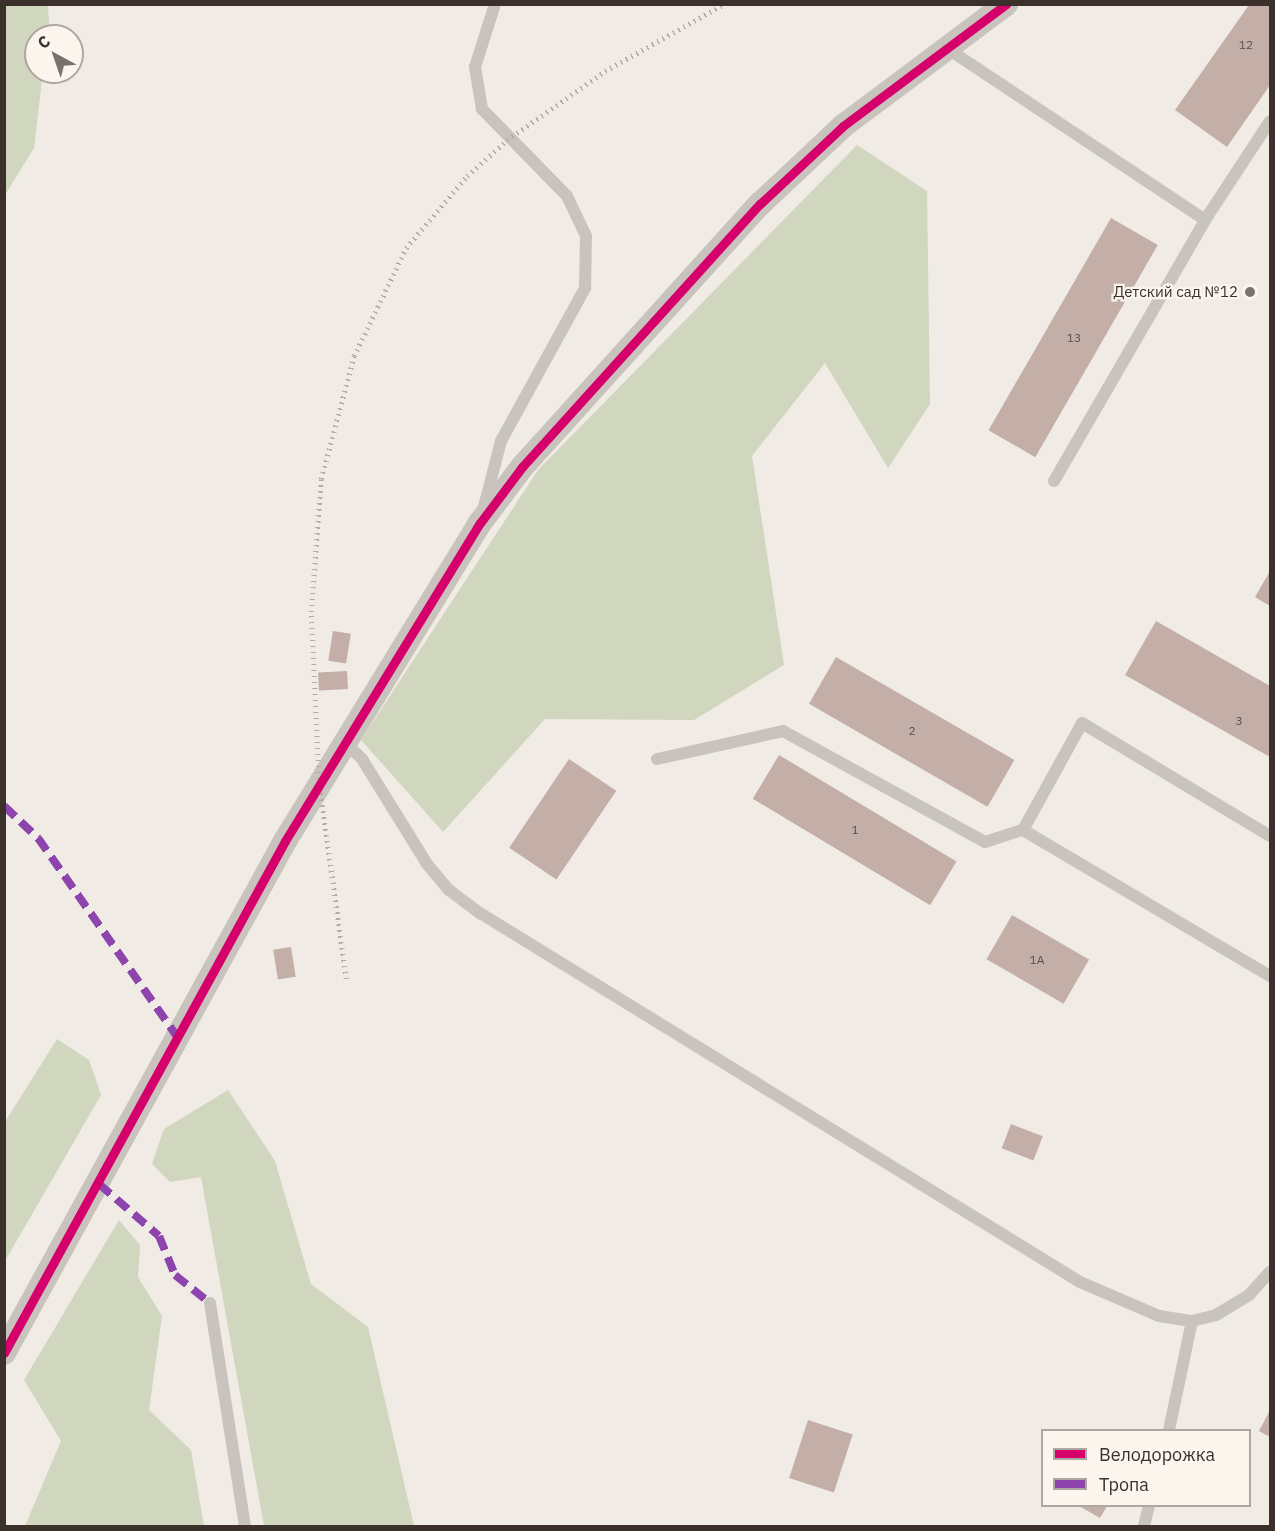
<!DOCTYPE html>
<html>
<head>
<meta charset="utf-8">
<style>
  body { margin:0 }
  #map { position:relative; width:1275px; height:1531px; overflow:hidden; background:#f0ebe5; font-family:"IBM Plex Sans",sans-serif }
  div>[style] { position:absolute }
  .green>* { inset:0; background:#d1d6bf }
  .building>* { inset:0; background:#c3afa7; transform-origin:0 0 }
  .service>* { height:12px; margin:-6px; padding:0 6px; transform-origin:6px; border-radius:6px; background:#c9c3be }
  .minor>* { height:24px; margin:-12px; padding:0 12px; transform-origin:12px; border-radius:12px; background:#c9c3be }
  .rail>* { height:4.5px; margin-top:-2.25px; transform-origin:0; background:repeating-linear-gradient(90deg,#b1aca8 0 1.5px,transparent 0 6px) }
  .quiet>* { height:8px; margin-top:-4px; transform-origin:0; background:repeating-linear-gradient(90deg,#8e44ad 0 15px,transparent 0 23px) }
  .cycleway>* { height:9px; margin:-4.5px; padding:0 4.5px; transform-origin:4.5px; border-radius:4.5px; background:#d6006c }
  .dots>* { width:16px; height:16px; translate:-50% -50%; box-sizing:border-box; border:3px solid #fbf5ee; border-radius:50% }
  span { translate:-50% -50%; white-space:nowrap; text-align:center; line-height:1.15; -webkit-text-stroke:4.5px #fbf5ee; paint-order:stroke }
  .number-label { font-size:12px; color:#5d504a }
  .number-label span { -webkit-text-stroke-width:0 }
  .poi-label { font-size:15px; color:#3b302b }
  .right { translate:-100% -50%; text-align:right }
  .frame { position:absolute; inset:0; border:6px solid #3b302b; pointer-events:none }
  .legend { position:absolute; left:1041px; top:1429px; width:210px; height:78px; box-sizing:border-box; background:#fbf5ee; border:2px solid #aea6a0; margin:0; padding:8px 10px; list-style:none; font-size:18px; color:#3b302b }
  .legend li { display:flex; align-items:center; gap:12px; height:30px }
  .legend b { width:30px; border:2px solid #aea6a0 }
  .north { position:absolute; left:24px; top:24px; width:60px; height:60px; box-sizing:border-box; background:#fbf5ee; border:2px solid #aea6a0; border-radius:50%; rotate:320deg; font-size:16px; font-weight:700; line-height:24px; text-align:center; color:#3b302b }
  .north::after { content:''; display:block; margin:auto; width:21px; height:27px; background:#7a716c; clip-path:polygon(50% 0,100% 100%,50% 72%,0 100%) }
</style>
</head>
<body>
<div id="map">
  <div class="green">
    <div style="clip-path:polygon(5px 4px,48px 5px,49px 24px,48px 36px,36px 36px,36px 72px,43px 72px,34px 148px,5px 195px)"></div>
    <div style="clip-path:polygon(857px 145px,927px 191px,930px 404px,888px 468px,825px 363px,752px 456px,784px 665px,694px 720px,545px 719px,443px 832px,361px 740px,538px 470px)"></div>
    <div style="clip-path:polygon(57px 1039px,89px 1060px,101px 1095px,5px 1261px,5px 1122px)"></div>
    <div style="clip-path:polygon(228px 1090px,275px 1161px,311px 1284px,368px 1327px,414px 1526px,264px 1526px,201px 1177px,170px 1182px,152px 1164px,164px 1129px)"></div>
    <div style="clip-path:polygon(119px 1220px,140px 1245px,138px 1277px,162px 1316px,149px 1410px,191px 1450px,204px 1526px,25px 1526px,61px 1441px,24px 1380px)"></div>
  </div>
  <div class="building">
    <div style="clip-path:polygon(1249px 5px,1270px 5px,1270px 85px,1227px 147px,1175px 110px)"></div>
    <div style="left:1111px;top:218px;width:54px;height:245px;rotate:30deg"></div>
    <div style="clip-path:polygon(1270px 571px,1270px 606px,1255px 597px)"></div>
    <div style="clip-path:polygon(1156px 621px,1270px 686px,1270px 757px,1125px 675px)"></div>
    <div style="left:333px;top:631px;width:18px;height:30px;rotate:9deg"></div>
    <div style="left:836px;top:657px;width:206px;height:54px;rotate:30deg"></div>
    <div style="left:347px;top:671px;width:18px;height:29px;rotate:87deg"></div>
    <div style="left:779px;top:755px;width:207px;height:51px;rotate:31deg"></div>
    <div style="left:569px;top:759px;width:57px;height:107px;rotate:34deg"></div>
    <div style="left:1012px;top:915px;width:89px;height:51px;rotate:30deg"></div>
    <div style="left:291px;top:947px;width:30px;height:18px;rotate:81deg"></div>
    <div style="left:1011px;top:1124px;width:34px;height:26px;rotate:21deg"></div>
    <div style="clip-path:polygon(1269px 1412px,1270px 1413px,1270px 1437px,1259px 1431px)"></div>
    <div style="left:808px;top:1420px;width:47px;height:61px;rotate:18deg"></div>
    <div style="clip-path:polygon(1079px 1506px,1107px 1506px,1100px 1518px)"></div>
  </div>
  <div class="service">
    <div style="left:945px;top:47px;width:312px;rotate:33.6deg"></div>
    <div style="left:1054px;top:481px;width:302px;rotate:-59.9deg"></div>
    <div style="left:1205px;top:220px;width:118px;rotate:-56.7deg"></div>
    <div style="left:484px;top:507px;width:68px;rotate:-75.6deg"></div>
    <div style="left:501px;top:441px;width:175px;rotate:-61.2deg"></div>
    <div style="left:585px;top:288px;width:52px;rotate:-88.9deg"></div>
    <div style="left:586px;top:236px;width:44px;rotate:-115.4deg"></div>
    <div style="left:567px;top:196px;width:122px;rotate:-134.3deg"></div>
    <div style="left:482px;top:109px;width:43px;rotate:-99.5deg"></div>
    <div style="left:475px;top:67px;width:66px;rotate:-72.4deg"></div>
    <div style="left:345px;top:743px;width:23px;rotate:43deg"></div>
    <div style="left:362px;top:759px;width:123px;rotate:58.2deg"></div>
    <div style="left:427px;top:864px;width:34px;rotate:50deg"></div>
    <div style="left:449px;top:890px;width:39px;rotate:37deg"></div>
    <div style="left:480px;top:913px;width:704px;rotate:31.59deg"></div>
    <div style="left:1080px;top:1282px;width:86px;rotate:23.3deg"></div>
    <div style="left:1159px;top:1316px;width:33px;rotate:9deg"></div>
    <div style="left:1192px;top:1321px;width:25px;rotate:-14deg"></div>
    <div style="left:1216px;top:1315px;width:39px;rotate:-31deg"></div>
    <div style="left:1249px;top:1295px;width:31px;rotate:-48deg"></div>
    <div style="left:657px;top:759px;width:129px;rotate:-12.5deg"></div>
    <div style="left:783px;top:731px;width:230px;rotate:28.8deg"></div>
    <div style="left:985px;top:842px;width:40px;rotate:-18deg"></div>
    <div style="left:1023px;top:830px;width:122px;rotate:-61.1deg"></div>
    <div style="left:1082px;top:723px;width:219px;rotate:31deg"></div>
    <div style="left:1023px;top:830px;width:287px;rotate:30.6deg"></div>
    <div style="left:210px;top:1303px;width:226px;rotate:81.1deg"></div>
    <div style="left:1169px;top:1430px;width:111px;rotate:-78.1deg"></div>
    <div style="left:1144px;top:1526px;width:21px;rotate:-76deg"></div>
  </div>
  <div class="minor">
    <div style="left:4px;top:1353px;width:584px;rotate:-61.24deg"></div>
    <div style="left:285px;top:841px;width:373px;rotate:-58.5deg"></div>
    <div style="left:480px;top:523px;width:70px;rotate:-53.1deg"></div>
    <div style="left:522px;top:467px;width:355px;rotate:-47.9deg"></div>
    <div style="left:760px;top:204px;width:114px;rotate:-43.2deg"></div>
    <div style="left:843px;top:126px;width:204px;rotate:-36.8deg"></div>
  </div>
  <div class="rail">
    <div style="left:346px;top:979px;width:196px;rotate:-97.9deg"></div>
    <div style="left:319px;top:785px;width:173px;rotate:-92.6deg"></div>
    <div style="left:311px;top:612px;width:133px;rotate:-85.7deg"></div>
    <div style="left:321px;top:479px;width:127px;rotate:-75deg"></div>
    <div style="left:354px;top:356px;width:120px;rotate:-64.3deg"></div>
    <div style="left:406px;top:248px;width:94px;rotate:-49.7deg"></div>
    <div style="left:467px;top:176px;width:54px;rotate:-42deg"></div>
    <div style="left:507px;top:140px;width:120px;rotate:-35.1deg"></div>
    <div style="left:605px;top:71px;width:137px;rotate:-29.4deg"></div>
  </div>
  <div class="quiet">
    <div style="left:4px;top:806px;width:47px;rotate:43.3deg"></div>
    <div style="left:38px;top:838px;width:244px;rotate:55deg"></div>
    <div style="left:99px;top:1184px;width:79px;rotate:40.9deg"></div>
    <div style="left:159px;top:1236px;width:42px;rotate:67.7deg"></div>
    <div style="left:175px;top:1275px;width:45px;rotate:38.7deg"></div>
  </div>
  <div class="cycleway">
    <div style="left:4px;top:1353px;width:584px;rotate:-61.24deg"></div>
    <div style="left:285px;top:841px;width:373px;rotate:-58.5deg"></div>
    <div style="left:480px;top:523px;width:70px;rotate:-53.1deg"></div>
    <div style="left:522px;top:467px;width:355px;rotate:-47.9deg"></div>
    <div style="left:760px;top:204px;width:114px;rotate:-43.2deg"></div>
    <div style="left:843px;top:126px;width:204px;rotate:-36.8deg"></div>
  </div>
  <div class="dots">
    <div style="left:1250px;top:292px;background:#7a716c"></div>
  </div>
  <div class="number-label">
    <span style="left:1246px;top:45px">12</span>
    <span style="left:1074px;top:338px">13</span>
    <span style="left:1239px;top:721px">3</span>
    <span style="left:912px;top:731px">2</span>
    <span style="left:855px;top:830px">1</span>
    <span style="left:1037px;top:960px">1А</span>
  </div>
  <div class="poi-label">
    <span class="right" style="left:1238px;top:292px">Детский сад №12</span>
  </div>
  <div class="frame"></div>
  <ul class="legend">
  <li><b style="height:8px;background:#d6006c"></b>Велодорожка</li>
  <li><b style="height:8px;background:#8e44ad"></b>Тропа</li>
  </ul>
  <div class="north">С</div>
</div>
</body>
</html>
